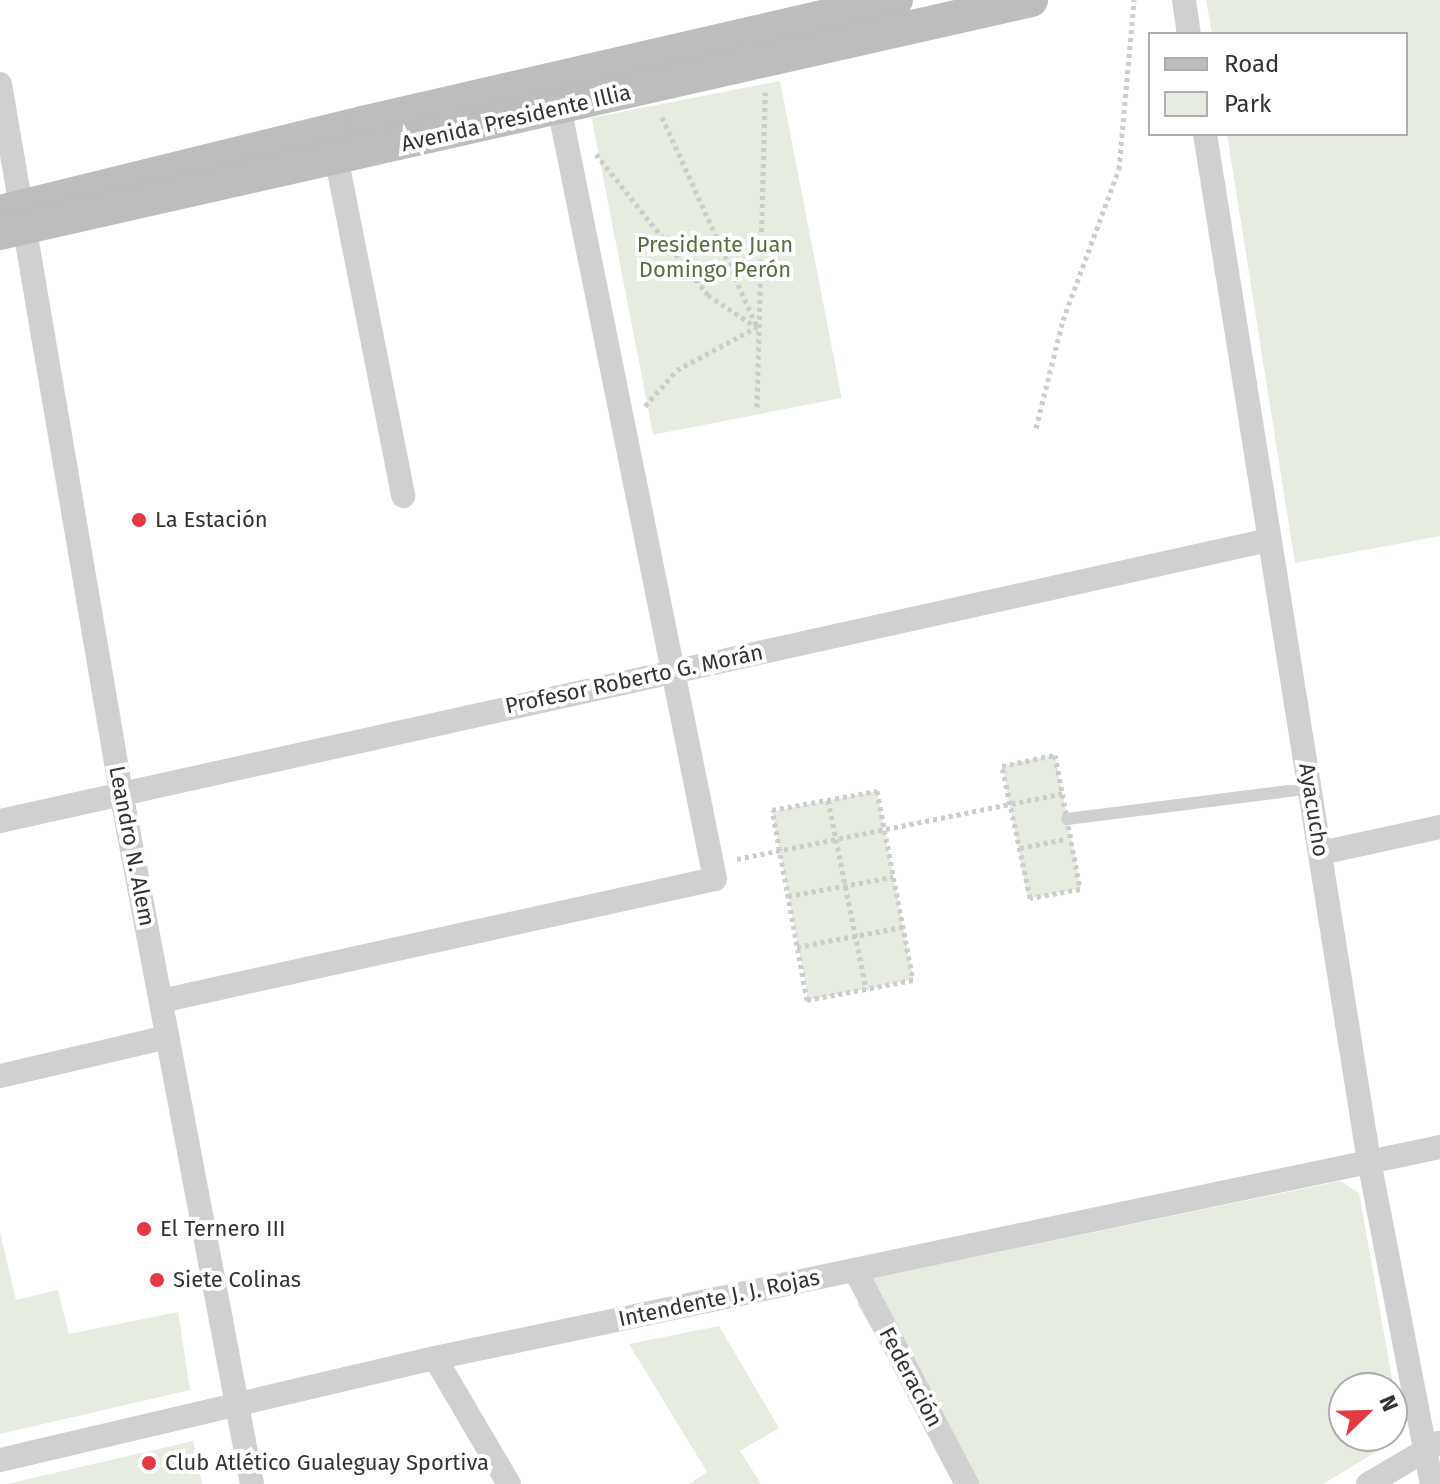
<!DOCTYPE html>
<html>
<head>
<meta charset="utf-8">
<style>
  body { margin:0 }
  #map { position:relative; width:1440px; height:1484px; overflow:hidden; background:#fff; font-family:"Fira Sans",sans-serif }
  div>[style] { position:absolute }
  .green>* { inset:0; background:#e6ecdf; transform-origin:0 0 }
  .path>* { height:5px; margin-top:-2.5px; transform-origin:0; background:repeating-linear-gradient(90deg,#cdcdcd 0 4px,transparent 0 8px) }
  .service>* { height:12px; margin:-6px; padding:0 6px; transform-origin:6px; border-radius:6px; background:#d0d0d0 }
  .minor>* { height:24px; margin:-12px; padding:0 12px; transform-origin:12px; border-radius:12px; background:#d0d0d0 }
  .secondary>* { height:34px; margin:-17px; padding:0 17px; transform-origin:17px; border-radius:17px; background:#bdbdbd }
  .dots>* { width:22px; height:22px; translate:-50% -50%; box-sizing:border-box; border:4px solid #fff; border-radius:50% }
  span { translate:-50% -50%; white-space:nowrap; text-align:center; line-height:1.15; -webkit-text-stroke:8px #fff; paint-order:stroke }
  .street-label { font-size:22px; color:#333 }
  .park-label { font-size:22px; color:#56703f }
  .poi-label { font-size:22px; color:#333 }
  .left { translate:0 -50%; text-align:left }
  .legend { position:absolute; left:1148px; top:32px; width:260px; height:104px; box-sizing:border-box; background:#fff; border:2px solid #adadad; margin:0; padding:10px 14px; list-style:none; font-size:24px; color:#333 }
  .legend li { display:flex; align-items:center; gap:16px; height:40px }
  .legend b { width:40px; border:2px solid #adadad }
  .north { position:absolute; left:1328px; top:1372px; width:80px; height:80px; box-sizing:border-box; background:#fff; border:2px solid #adadad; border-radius:50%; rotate:67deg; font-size:22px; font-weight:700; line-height:32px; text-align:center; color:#333 }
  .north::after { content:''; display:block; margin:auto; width:28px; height:36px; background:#e63946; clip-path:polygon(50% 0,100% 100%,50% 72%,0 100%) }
</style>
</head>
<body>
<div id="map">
  <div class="green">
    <div style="clip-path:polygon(1206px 0,1440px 0,1440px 536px,1295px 563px,1227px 134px,1406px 134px,1406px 34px,1212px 34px)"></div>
    <div style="left:780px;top:81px;width:323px;height:192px;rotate:79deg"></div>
    <div style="left:1055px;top:755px;width:136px;height:54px;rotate:79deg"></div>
    <div style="left:877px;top:791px;width:192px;height:107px;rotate:79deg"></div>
    <div style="clip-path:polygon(evenodd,1341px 1181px,1359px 1193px,1400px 1423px,1396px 1440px,1323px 1484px,964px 1484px,857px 1304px,869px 1279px,1341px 1181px,1344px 1388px,1392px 1388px,1392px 1436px,1344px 1436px,1344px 1388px)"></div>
    <div style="clip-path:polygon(0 1232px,16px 1300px,58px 1290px,69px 1334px,178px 1312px,190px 1390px,0 1434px)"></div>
    <div style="clip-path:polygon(719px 1326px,779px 1428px,740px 1451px,761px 1484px,689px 1484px,707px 1472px,629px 1344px)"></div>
    <div style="clip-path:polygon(193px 1441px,202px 1484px,7px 1484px)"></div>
  </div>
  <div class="path">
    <div style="left:662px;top:117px;width:230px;rotate:65.6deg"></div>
    <div style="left:596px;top:154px;width:180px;rotate:51.5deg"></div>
    <div style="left:708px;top:295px;width:58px;rotate:33.7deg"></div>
    <div style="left:645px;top:406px;width:48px;rotate:-48.4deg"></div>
    <div style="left:677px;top:370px;width:91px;rotate:-28.3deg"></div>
    <div style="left:757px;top:407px;width:315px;rotate:-88.5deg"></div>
    <div style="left:1036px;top:428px;width:111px;rotate:-76deg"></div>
    <div style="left:1063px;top:320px;width:161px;rotate:-69.7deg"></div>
    <div style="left:1119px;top:169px;width:170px;rotate:-84.9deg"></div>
    <div style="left:1055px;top:755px;width:136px;rotate:79.4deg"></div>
    <div style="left:1080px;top:889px;width:51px;rotate:169.8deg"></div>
    <div style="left:1030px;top:898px;width:135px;rotate:-102deg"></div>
    <div style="left:1002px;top:766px;width:54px;rotate:-11.7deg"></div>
    <div style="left:877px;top:791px;width:192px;rotate:79.2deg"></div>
    <div style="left:913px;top:980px;width:108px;rotate:169.3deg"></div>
    <div style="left:807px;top:1000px;width:193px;rotate:-100.4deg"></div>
    <div style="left:772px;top:810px;width:107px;rotate:-10.3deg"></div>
    <div style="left:828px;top:800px;width:193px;rotate:78.6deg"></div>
    <div style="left:1020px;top:848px;width:46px;rotate:-11.3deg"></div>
    <div style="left:737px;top:859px;width:333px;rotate:-11.4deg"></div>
    <div style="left:788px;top:896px;width:107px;rotate:-10.3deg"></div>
    <div style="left:797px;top:947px;width:107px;rotate:-10.8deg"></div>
  </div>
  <div class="service">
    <div style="left:1067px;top:819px;width:246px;rotate:-7.2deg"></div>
  </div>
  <div class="minor">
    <div style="left:1184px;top:0;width:34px;rotate:82deg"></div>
    <div style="left:0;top:84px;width:718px;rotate:80.3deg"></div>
    <div style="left:121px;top:792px;width:704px;rotate:79.28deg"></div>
    <div style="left:1205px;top:134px;width:1040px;rotate:80.93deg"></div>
    <div style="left:1369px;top:1161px;width:329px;rotate:79deg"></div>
    <div style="left:333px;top:141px;width:362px;rotate:78.8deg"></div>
    <div style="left:0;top:821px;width:1300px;rotate:-12.49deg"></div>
    <div style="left:1321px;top:853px;width:122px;rotate:-12.3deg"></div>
    <div style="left:161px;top:1001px;width:567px;rotate:-12.42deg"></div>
    <div style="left:715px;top:879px;width:803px;rotate:-101.42deg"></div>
    <div style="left:0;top:1076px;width:172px;rotate:-13.1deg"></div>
    <div style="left:855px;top:1270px;width:242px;rotate:62.4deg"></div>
    <div style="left:435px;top:1358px;width:146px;rotate:59.6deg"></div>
    <div style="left:0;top:1460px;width:447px;rotate:-13.2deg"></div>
    <div style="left:435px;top:1358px;width:1027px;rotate:-11.86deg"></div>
    <div style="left:1368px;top:1484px;width:81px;rotate:-30.4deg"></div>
  </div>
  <div class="secondary">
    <div style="left:0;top:212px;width:373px;rotate:-13.8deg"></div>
    <div style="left:362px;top:123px;width:548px;rotate:-12.97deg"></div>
    <div style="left:0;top:233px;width:1057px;rotate:-12.73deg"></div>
  </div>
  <div class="dots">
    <div style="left:139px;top:520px;background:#e63946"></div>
    <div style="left:144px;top:1229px;background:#e63946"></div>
    <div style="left:157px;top:1280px;background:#e63946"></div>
    <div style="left:149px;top:1463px;background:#e63946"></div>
  </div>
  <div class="street-label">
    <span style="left:516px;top:118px;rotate:-13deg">Avenida Presidente Illia</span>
    <span style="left:634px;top:679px;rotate:-12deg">Profesor Roberto G. Morán</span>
    <span style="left:1314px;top:810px;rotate:81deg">Ayacucho</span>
    <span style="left:132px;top:846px;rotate:79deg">Leandro N. Alem</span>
    <span style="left:719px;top:1298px;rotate:-12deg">Intendente J. J. Rojas</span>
    <span style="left:911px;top:1377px;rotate:62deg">Federación</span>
  </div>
  <div class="park-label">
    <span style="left:715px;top:257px">Presidente Juan<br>Domingo Perón</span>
  </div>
  <div class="poi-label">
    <span class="left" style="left:155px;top:520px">La Estación</span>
    <span class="left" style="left:160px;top:1229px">El Ternero III</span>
    <span class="left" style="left:173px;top:1280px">Siete Colinas</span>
    <span class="left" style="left:165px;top:1463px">Club Atlético Gualeguay Sportiva</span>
  </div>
  <ul class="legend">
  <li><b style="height:10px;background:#bdbdbd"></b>Road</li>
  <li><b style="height:22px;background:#e6ecdf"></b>Park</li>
  </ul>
  <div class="north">N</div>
</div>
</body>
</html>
